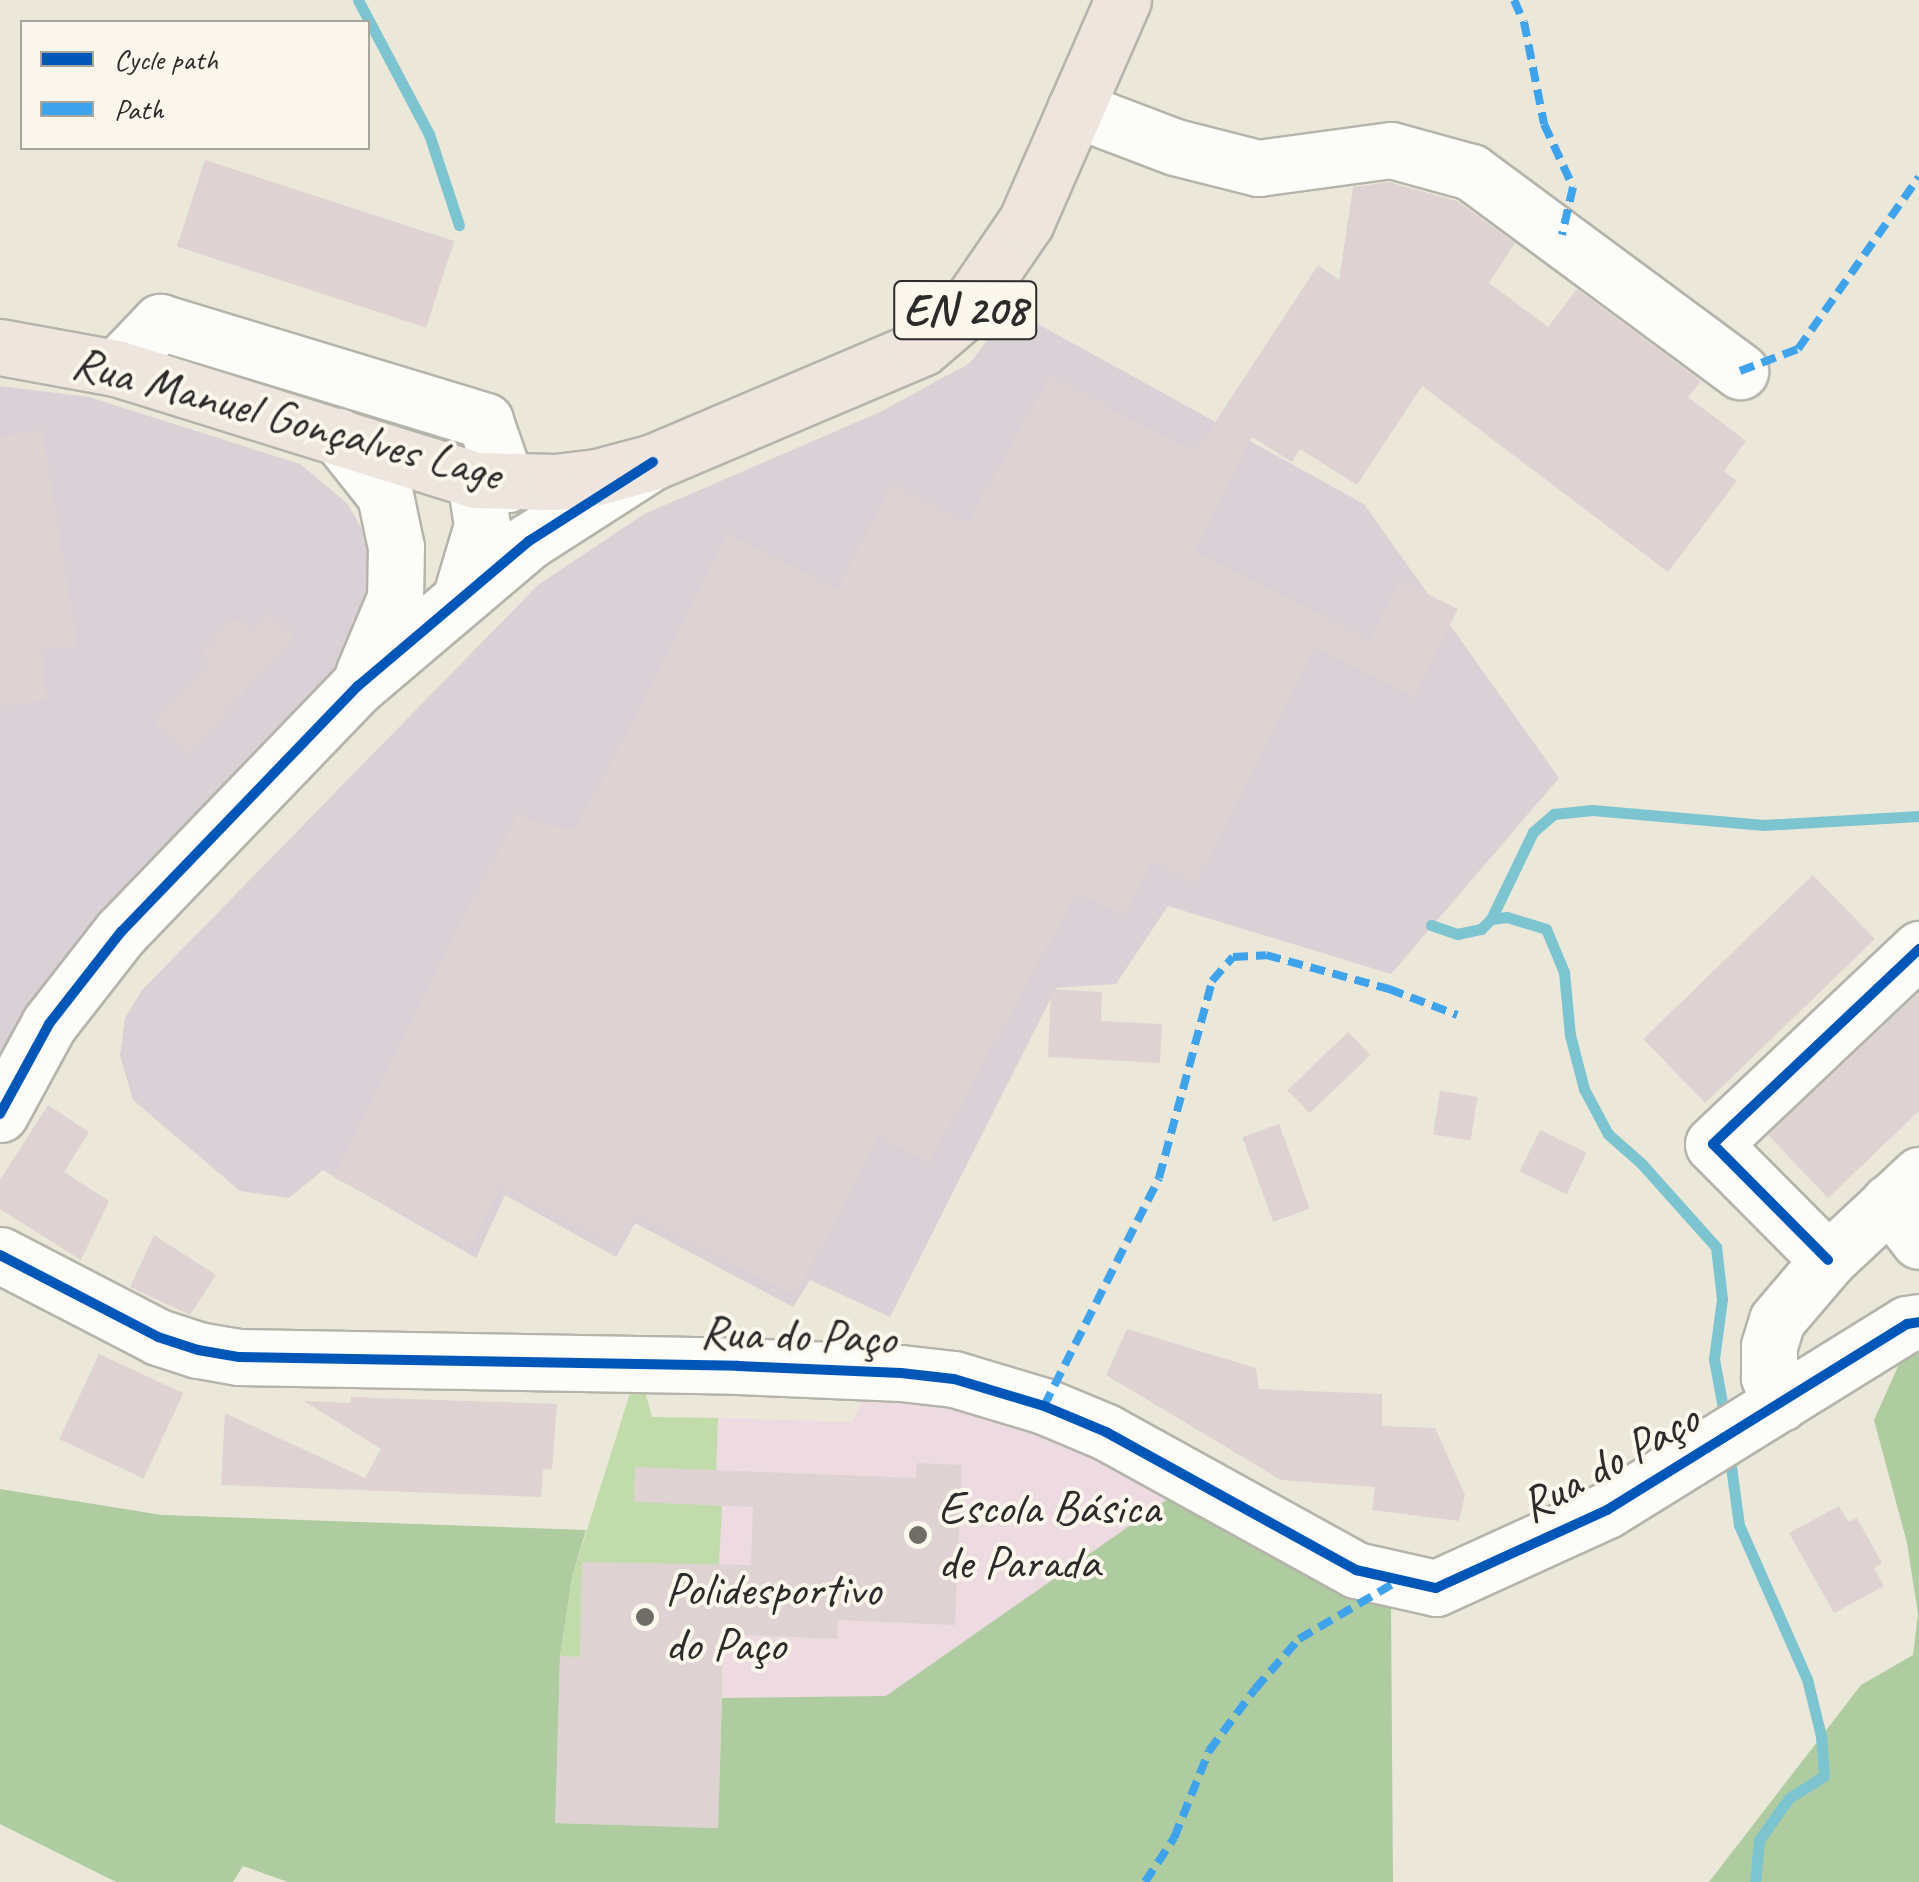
<!DOCTYPE html>
<html>
<head>
<meta charset="utf-8">
<style>
  body { margin:0 }
  #map { position:relative; width:1919px; height:1882px; overflow:hidden; background:#ebe8da; font-family:Caveat,sans-serif }
  div>[style] { position:absolute }
  .built>* { inset:0; background:#eddbe1 }
  .industrial>* { inset:0; background:#dad1d6 }
  .green>* { inset:0; background:#c1dcaa }
  .forest>* { inset:0; background:#afcba0 }
  .stream>* { height:11px; margin:-5.5px; padding:0 5.5px; transform-origin:5.5px; border-radius:5.5px; background:#7cc4d0 }
  .building>* { inset:0; background:#ded3d2; transform-origin:0 0 }
  .roads { filter:drop-shadow(2px 0 #b5b4ab) drop-shadow(-2px 0 #b5b4ab) drop-shadow(0 2px #b5b4ab) drop-shadow(0 -2px #b5b4ab) }
  .minor>* { height:55px; margin:-27.5px; padding:0 27.5px; transform-origin:27.5px; border-radius:27.5px; background:#fcfcf9 }
  .major>* { height:55px; margin:-27.5px; padding:0 27.5px; transform-origin:27.5px; border-radius:27.5px; background:#eee6de }
  .quiet>* { height:8px; margin-top:-4px; transform-origin:0; background:repeating-linear-gradient(90deg,#3ea3eb 0 15px,transparent 0 23px) }
  .cycleway>* { height:10px; margin:-5px; padding:0 5px; transform-origin:5px; border-radius:5px; background:#0057b8 }
  .dots>* { width:28px; height:28px; translate:-50% -50%; box-sizing:border-box; border:5px solid #fbf7ec; border-radius:50% }
  span { translate:-50% -50%; white-space:nowrap; text-align:center; line-height:1.15; -webkit-text-stroke:8px #fbf7ec; paint-order:stroke }
  .shield-label span { padding:2px 8px; background:#fbf7ec; border:2px solid; border-radius:8px; -webkit-text-stroke-width:0 }
  .shield-label { font-size:45px; color:#2b2b2b; font-weight:700 }
  .street-label { font-size:48px; color:#2b2b2b }
  .poi-label { font-size:48px; color:#2b2b2b }
  .left { translate:0 -50%; text-align:left }
  .legend { position:absolute; left:20px; top:20px; width:350px; height:130px; box-sizing:border-box; background:#fbf7ec; border:2px solid #a8a59f; margin:0; padding:12px 18px; list-style:none; font-size:30px; color:#2b2b2b }
  .legend li { display:flex; align-items:center; gap:20px; height:50px }
  .legend b { width:50px; border:2px solid #a8a59f }
</style>
</head>
<body>
<div id="map">
  <div class="built">
    <div style="clip-path:polygon(866px 1393px,997px 1409px,1175px 1494px,886px 1697px,722px 1698px,725px 1566px,719px 1566px,722px 1506px,715px 1506px,718px 1418px,852px 1422px)"></div>
  </div>
  <div class="industrial">
    <div style="clip-path:polygon(1011px 309px,1364px 504px,1559px 778px,1391px 974px,1168px 906px,1116px 984px,1056px 988px,890px 1317px,810px 1280px,793px 1307px,635px 1223px,616px 1257px,505px 1195px,476px 1258px,323px 1170px,289px 1198px,240px 1191px,133px 1100px,120px 1056px,125px 1018px,142px 990px,538px 585px,644px 514px,880px 412px,970px 363px)"></div>
    <div style="clip-path:polygon(0 386px,89px 397px,300px 464px,347px 503px,366px 536px,375px 563px,374px 596px,348px 663px,0 1063px)"></div>
  </div>
  <div class="green">
    <div style="clip-path:polygon(632px 1387px,644px 1387px,652px 1417px,718px 1418px,715px 1505px,722px 1506px,719px 1565px,725px 1565px,718px 1828px,556px 1823px,560px 1656px,572px 1577px)"></div>
  </div>
  <div class="forest">
    <div style="clip-path:polygon(1919px 1349px,1919px 1882px,1709px 1882px,1861px 1685px,1913px 1655px,1918px 1614px,1907px 1543px,1874px 1420px,1900px 1362px)"></div>
    <div style="clip-path:polygon(0 1489px,162px 1515px,586px 1530px,572px 1577px,560px 1656px,556px 1823px,718px 1828px,722px 1698px,886px 1696px,1175px 1494px,1391px 1605px,1393px 1882px,288px 1882px,243px 1866px,233px 1882px,116px 1882px,0 1824px)"></div>
  </div>
  <div class="stream">
    <div style="left:358px;top:0;width:152px;rotate:62.1deg"></div>
    <div style="left:429px;top:134px;width:96px;rotate:71.8deg"></div>
    <div style="left:1491px;top:919px;width:16px;rotate:-7deg"></div>
    <div style="left:1507px;top:917px;width:41px;rotate:17.1deg"></div>
    <div style="left:1546px;top:929px;width:47px;rotate:67.3deg"></div>
    <div style="left:1564px;top:972px;width:63px;rotate:84.6deg"></div>
    <div style="left:1570px;top:1035px;width:56px;rotate:75.5deg"></div>
    <div style="left:1584px;top:1089px;width:51px;rotate:61.9deg"></div>
    <div style="left:1608px;top:1134px;width:44px;rotate:41.3deg"></div>
    <div style="left:1641px;top:1163px;width:113px;rotate:48.2deg"></div>
    <div style="left:1716px;top:1247px;width:52px;rotate:83.4deg"></div>
    <div style="left:1722px;top:1299px;width:61px;rotate:97.6deg"></div>
    <div style="left:1714px;top:1359px;width:61px;rotate:79.6deg"></div>
    <div style="left:1431px;top:925px;width:28px;rotate:19deg"></div>
    <div style="left:1457px;top:934px;width:25px;rotate:-12deg"></div>
    <div style="left:1481px;top:929px;width:14px;rotate:-45deg"></div>
    <div style="left:1491px;top:919px;width:97px;rotate:-64.2deg"></div>
    <div style="left:1533px;top:832px;width:28px;rotate:-41deg"></div>
    <div style="left:1554px;top:814px;width:38px;rotate:-6deg"></div>
    <div style="left:1592px;top:810px;width:173px;rotate:5deg"></div>
    <div style="left:1764px;top:825px;width:155px;rotate:-3.3deg"></div>
    <div style="left:1729px;top:1452px;width:74px;rotate:82.2deg"></div>
    <div style="left:1739px;top:1525px;width:168px;rotate:66.2deg"></div>
    <div style="left:1807px;top:1679px;width:59px;rotate:76.2deg"></div>
    <div style="left:1821px;top:1736px;width:40px;rotate:85.7deg"></div>
    <div style="left:1824px;top:1776px;width:41px;rotate:147.8deg"></div>
    <div style="left:1789px;top:1798px;width:52px;rotate:125.5deg"></div>
    <div style="left:1759px;top:1840px;width:42px;rotate:95.4deg"></div>
  </div>
  <div class="building">
    <div style="left:205px;top:160px;width:262px;height:91px;rotate:18deg"></div>
    <div style="clip-path:polygon(1389px 182px,1457px 201px,1515px 243px,1489px 283px,1548px 327px,1577px 289px,1701px 381px,1688px 397px,1746px 441px,1724px 471px,1737px 481px,1668px 572px,1422px 386px,1357px 485px,1300px 449px,1292px 462px,1252px 437px,1194px 551px,1370px 641px,1401px 581px,1458px 609px,1414px 697px,1315px 646px,1195px 882px,1152px 860px,1124px 915px,1077px 891px,929px 1162px,878px 1135px,796px 1295px,634px 1213px,617px 1245px,501px 1186px,469px 1247px,333px 1177px,518px 813px,543px 825px,577px 829px,728px 535px,837px 590px,891px 485px,968px 524px,1050px 376px,1195px 453px,1318px 265px,1339px 280px,1353px 187px)"></div>
    <div style="clip-path:polygon(42px 431px,77px 646px,41px 648px,47px 700px,0 706px,0 436px)"></div>
    <div style="clip-path:polygon(269px 613px,294px 636px,188px 753px,155px 724px,211px 664px,201px 655px,235px 617px,252px 633px)"></div>
    <div style="left:1813px;top:875px;width:89px;height:236px;rotate:46deg"></div>
    <div style="clip-path:polygon(1051px 989px,1102px 992px,1101px 1021px,1162px 1024px,1160px 1063px,1048px 1057px)"></div>
    <div style="clip-path:polygon(1919px 992px,1919px 1111px,1828px 1198px,1768px 1135px)"></div>
    <div style="left:1348px;top:1032px;width:32px;height:84px;rotate:46deg"></div>
    <div style="left:1440px;top:1091px;width:38px;height:44px;rotate:9deg"></div>
    <div style="clip-path:polygon(48px 1105px,89px 1132px,64px 1172px,109px 1201px,81px 1260px,0 1209px,0 1180px)"></div>
    <div style="left:1279px;top:1124px;width:90px;height:39px;rotate:70deg"></div>
    <div style="left:1540px;top:1130px;width:52px;height:46px;rotate:26deg"></div>
    <div style="clip-path:polygon(154px 1235px,216px 1275px,190px 1315px,130px 1287px)"></div>
    <div style="clip-path:polygon(1127px 1329px,1256px 1368px,1259px 1389px,1382px 1394px,1382px 1426px,1435px 1428px,1465px 1495px,1459px 1521px,1372px 1510px,1375px 1487px,1281px 1480px,1106px 1375px)"></div>
    <div style="left:99px;top:1354px;width:93px;height:94px;rotate:25deg"></div>
    <div style="clip-path:polygon(351px 1397px,557px 1404px,552px 1470px,543px 1469px,541px 1497px,221px 1485px,225px 1413px,365px 1478px,381px 1449px,304px 1401px,351px 1403px)"></div>
    <div style="clip-path:polygon(917px 1463px,962px 1465px,955px 1625px,838px 1620px,837px 1639px,723px 1634px,718px 1828px,555px 1823px,560px 1656px,580px 1657px,582px 1562px,751px 1565px,753px 1507px,634px 1502px,635px 1467px,916px 1478px)"></div>
    <div style="clip-path:polygon(1839px 1506px,1848px 1522px,1857px 1518px,1882px 1563px,1874px 1568px,1884px 1586px,1834px 1613px,1789px 1533px)"></div>
  </div>
  <div class="roads">
    <div class="minor">
      <div style="left:1075px;top:109px;width:107px;rotate:20.8deg"></div>
      <div style="left:1175px;top:147px;width:86px;rotate:14.2deg"></div>
      <div style="left:1258px;top:168px;width:134px;rotate:-7.7deg"></div>
      <div style="left:1391px;top:150px;width:83px;rotate:15.4deg"></div>
      <div style="left:1471px;top:172px;width:335px;rotate:36.5deg"></div>
      <div style="left:116px;top:368px;width:64px;rotate:-46.3deg"></div>
      <div style="left:160px;top:322px;width:340px;rotate:16.9deg"></div>
      <div style="left:485px;top:421px;width:67px;rotate:70.8deg"></div>
      <div style="left:338px;top:436px;width:75px;rotate:51.5deg"></div>
      <div style="left:385px;top:495px;width:53px;rotate:78.1deg"></div>
      <div style="left:396px;top:547px;width:51px;rotate:91.1deg"></div>
      <div style="left:395px;top:598px;width:82px;rotate:112.8deg"></div>
      <div style="left:461px;top:596px;width:74px;rotate:-73.5deg"></div>
      <div style="left:482px;top:525px;width:46px;rotate:-98.8deg"></div>
      <div style="left:0;top:1114px;width:102px;rotate:-61.4deg"></div>
      <div style="left:49px;top:1024px;width:117px;rotate:-52deg"></div>
      <div style="left:121px;top:932px;width:342px;rotate:-46.1deg"></div>
      <div style="left:358px;top:686px;width:224px;rotate:-40.3deg"></div>
      <div style="left:529px;top:541px;width:139px;rotate:-32.7deg"></div>
      <div style="left:1889px;top:1202px;width:49px;rotate:52.4deg"></div>
      <div style="left:0;top:1255px;width:178px;rotate:27.4deg"></div>
      <div style="left:158px;top:1337px;width:42px;rotate:18deg"></div>
      <div style="left:198px;top:1350px;width:42px;rotate:9.7deg"></div>
      <div style="left:239px;top:1357px;width:499px;rotate:1deg"></div>
      <div style="left:738px;top:1366px;width:163px;rotate:2.5deg"></div>
      <div style="left:901px;top:1373px;width:53px;rotate:6.5deg"></div>
      <div style="left:954px;top:1379px;width:94px;rotate:16.7deg"></div>
      <div style="left:1044px;top:1406px;width:67px;rotate:22.8deg"></div>
      <div style="left:1106px;top:1432px;width:286px;rotate:28.9deg"></div>
      <div style="left:1356px;top:1570px;width:82px;rotate:12.7deg"></div>
      <div style="left:1436px;top:1588px;width:188px;rotate:-24.5deg"></div>
      <div style="left:1607px;top:1510px;width:353px;rotate:-31.8deg"></div>
      <div style="left:1907px;top:1324px;width:12px;rotate:-9deg"></div>
      <div style="left:1828px;top:1260px;width:163px;rotate:-134.8deg"></div>
      <div style="left:1713px;top:1144px;width:284px;rotate:-43.4deg"></div>
      <div style="left:1781px;top:1403px;width:29px;rotate:-115deg"></div>
      <div style="left:1769px;top:1377px;width:31px;rotate:-90deg"></div>
      <div style="left:1769px;top:1346px;width:27px;rotate:-73deg"></div>
      <div style="left:1777px;top:1320px;width:79px;rotate:-49.6deg"></div>
      <div style="left:1828px;top:1260px;width:125px;rotate:-43deg"></div>
    </div>
    <div class="major">
      <div style="left:0;top:347px;width:118px;rotate:10.3deg"></div>
      <div style="left:116px;top:368px;width:376px;rotate:17.3deg"></div>
      <div style="left:475px;top:480px;width:80px;rotate:1.4deg"></div>
      <div style="left:555px;top:482px;width:42px;rotate:-6.8deg"></div>
      <div style="left:597px;top:477px;width:58px;rotate:-15deg"></div>
      <div style="left:653px;top:462px;width:292px;rotate:-23deg"></div>
      <div style="left:922px;top:348px;width:57px;rotate:-40.7deg"></div>
      <div style="left:965px;top:311px;width:108px;rotate:-55.6deg"></div>
      <div style="left:1026px;top:222px;width:242px;rotate:-66.4deg"></div>
    </div>
  </div>
  <div class="quiet">
    <div style="left:1514px;top:0;width:24px;rotate:66deg"></div>
    <div style="left:1524px;top:22px;width:104px;rotate:78.9deg"></div>
    <div style="left:1544px;top:124px;width:69px;rotate:65.3deg"></div>
    <div style="left:1573px;top:187px;width:49px;rotate:102.9deg"></div>
    <div style="left:1740px;top:371px;width:62px;rotate:-20.8deg"></div>
    <div style="left:1798px;top:349px;width:210px;rotate:-54.9deg"></div>
    <div style="left:1044px;top:1406px;width:255px;rotate:-63.2deg"></div>
    <div style="left:1159px;top:1178px;width:204px;rotate:-74.9deg"></div>
    <div style="left:1212px;top:981px;width:32px;rotate:-49deg"></div>
    <div style="left:1233px;top:957px;width:33px;rotate:-3deg"></div>
    <div style="left:1266px;top:955px;width:128px;rotate:15.5deg"></div>
    <div style="left:1389px;top:989px;width:73px;rotate:20.9deg"></div>
    <div style="left:1145px;top:1882px;width:53px;rotate:-56.6deg"></div>
    <div style="left:1174px;top:1838px;width:94px;rotate:-68.1deg"></div>
    <div style="left:1209px;top:1751px;width:77px;rotate:-53.4deg"></div>
    <div style="left:1255px;top:1689px;width:67px;rotate:-48.7deg"></div>
    <div style="left:1299px;top:1639px;width:113px;rotate:-30.4deg"></div>
  </div>
  <div class="cycleway">
    <div style="left:0;top:1114px;width:102px;rotate:-61.4deg"></div>
    <div style="left:49px;top:1024px;width:117px;rotate:-52deg"></div>
    <div style="left:121px;top:932px;width:342px;rotate:-46.1deg"></div>
    <div style="left:358px;top:686px;width:224px;rotate:-40.3deg"></div>
    <div style="left:529px;top:541px;width:147px;rotate:-32.5deg"></div>
    <div style="left:0;top:1255px;width:178px;rotate:27.4deg"></div>
    <div style="left:158px;top:1337px;width:42px;rotate:18deg"></div>
    <div style="left:198px;top:1350px;width:42px;rotate:9.7deg"></div>
    <div style="left:239px;top:1357px;width:499px;rotate:1deg"></div>
    <div style="left:738px;top:1366px;width:163px;rotate:2.5deg"></div>
    <div style="left:901px;top:1373px;width:53px;rotate:6.5deg"></div>
    <div style="left:954px;top:1379px;width:94px;rotate:16.7deg"></div>
    <div style="left:1044px;top:1406px;width:67px;rotate:22.8deg"></div>
    <div style="left:1106px;top:1432px;width:286px;rotate:28.9deg"></div>
    <div style="left:1356px;top:1570px;width:82px;rotate:12.7deg"></div>
    <div style="left:1436px;top:1588px;width:188px;rotate:-24.5deg"></div>
    <div style="left:1607px;top:1510px;width:353px;rotate:-31.8deg"></div>
    <div style="left:1907px;top:1324px;width:12px;rotate:-9deg"></div>
    <div style="left:1828px;top:1260px;width:163px;rotate:-134.8deg"></div>
    <div style="left:1713px;top:1144px;width:284px;rotate:-43.4deg"></div>
  </div>
  <div class="dots">
    <div style="left:918px;top:1535px;background:#6e6d68"></div>
    <div style="left:645px;top:1617px;background:#6e6d68"></div>
  </div>
  <div class="shield-label">
    <span style="left:965px;top:310px">EN 208</span>
  </div>
  <div class="street-label">
    <span style="left:287px;top:418px;rotate:15deg">Rua Manuel Gonçalves Lage</span>
    <span style="left:798px;top:1335px;rotate:2deg">Rua do Paço</span>
    <span style="left:1609px;top:1462px;rotate:-29deg">Rua do Paço</span>
  </div>
  <div class="poi-label">
    <span class="left" style="left:938px;top:1535px">Escola Básica<br>de Parada</span>
    <span class="left" style="left:665px;top:1617px">Polidesportivo<br>do Paço</span>
  </div>
  <ul class="legend">
  <li><b style="height:12px;background:#0057b8"></b>Cycle path</li>
  <li><b style="height:12px;background:#3ea3eb"></b>Path</li>
  </ul>
</div>
</body>
</html>
